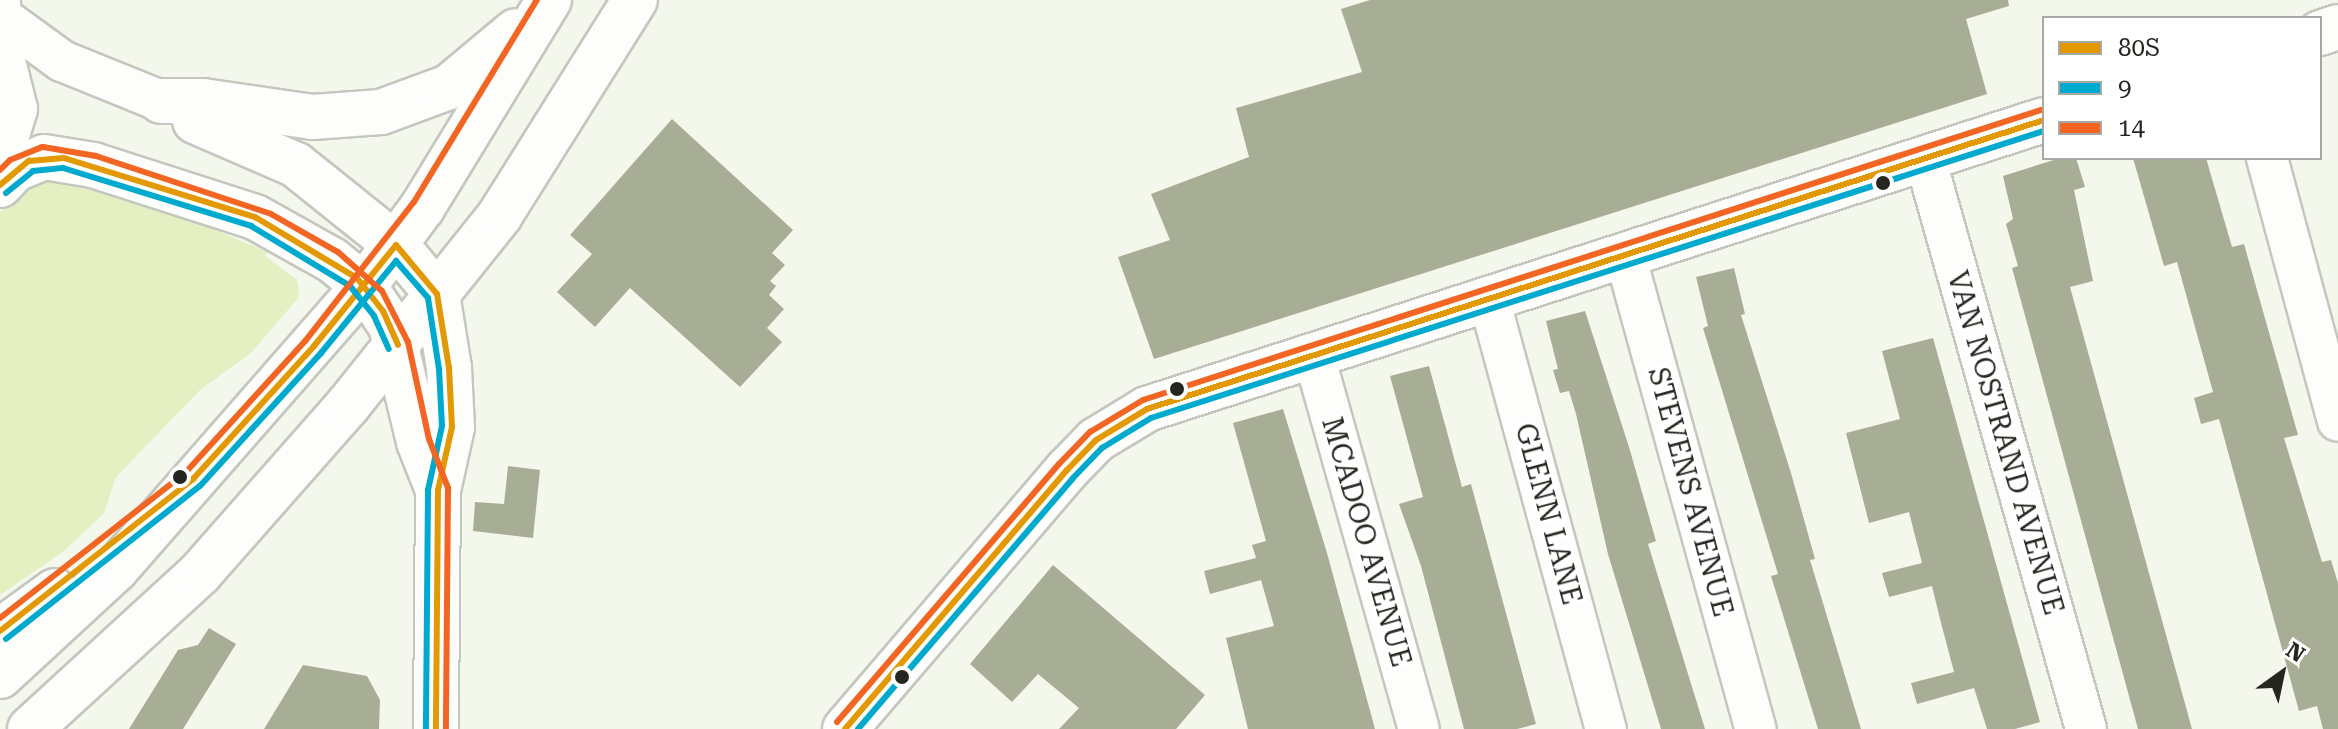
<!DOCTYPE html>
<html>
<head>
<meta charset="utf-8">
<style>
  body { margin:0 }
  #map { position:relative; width:2338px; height:729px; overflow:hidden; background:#f4f7ec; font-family:"Roboto Serif",serif }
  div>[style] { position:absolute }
  .green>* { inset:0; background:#e4efc2 }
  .building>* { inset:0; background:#a8ad96 }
  .roads { filter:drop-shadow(2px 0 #c4c7be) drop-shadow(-2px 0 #c4c7be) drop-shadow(0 2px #c4c7be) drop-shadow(0 -2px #c4c7be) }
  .minor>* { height:40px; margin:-20px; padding:0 20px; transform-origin:20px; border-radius:20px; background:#fdfefc }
  .major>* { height:44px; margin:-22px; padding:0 22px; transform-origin:22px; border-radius:22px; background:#fdfefc }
  .highway>* { height:44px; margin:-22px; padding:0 22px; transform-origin:22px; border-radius:22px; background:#fdfefc }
  .bus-1>* { height:6px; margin:-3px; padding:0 3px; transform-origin:3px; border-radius:3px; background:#e29903 }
  .bus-2>* { height:6px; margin:-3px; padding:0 3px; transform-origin:3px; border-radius:3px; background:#00a9ce }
  .bus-3>* { height:6px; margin:-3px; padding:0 3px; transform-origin:3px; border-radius:3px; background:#f26522 }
  .dots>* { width:22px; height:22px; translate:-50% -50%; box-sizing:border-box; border:4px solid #fff; border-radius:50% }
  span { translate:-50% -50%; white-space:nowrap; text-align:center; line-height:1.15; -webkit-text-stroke:8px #fff; paint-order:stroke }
  .street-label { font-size:28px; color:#24261f }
  .legend { position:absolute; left:2042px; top:16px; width:280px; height:144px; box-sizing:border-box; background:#fff; border:2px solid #a7a8a5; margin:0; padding:10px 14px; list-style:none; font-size:24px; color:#24261f }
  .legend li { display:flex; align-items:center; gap:16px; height:40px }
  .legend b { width:40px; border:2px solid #a7a8a5 }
  .north { position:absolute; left:2242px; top:633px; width:80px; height:80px; -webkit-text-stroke:6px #fff; paint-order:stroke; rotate:33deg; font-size:22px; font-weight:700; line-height:32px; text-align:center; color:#24261f }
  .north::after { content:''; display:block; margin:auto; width:28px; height:36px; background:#24261f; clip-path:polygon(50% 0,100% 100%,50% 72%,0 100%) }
</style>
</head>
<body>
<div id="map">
  <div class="green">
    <div style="clip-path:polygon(60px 178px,211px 223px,210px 228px,268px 252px,265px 256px,297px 280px,299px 290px,298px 298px,252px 352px,200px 390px,116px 477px,104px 513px,64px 551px,0 595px,0 212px,28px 182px)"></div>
  </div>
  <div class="building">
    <div style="clip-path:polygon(1370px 0,2008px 0,2009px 6px,1966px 19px,1987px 94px,1154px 359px,1118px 257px,1170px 240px,1151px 194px,1249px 157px,1236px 108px,1362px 72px,1341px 9px)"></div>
    <div style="clip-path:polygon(672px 119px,793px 230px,772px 253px,785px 265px,770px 281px,776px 286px,769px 295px,784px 309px,767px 328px,782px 342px,740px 387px,630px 288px,595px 327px,557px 292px,592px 254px,570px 235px)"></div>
    <div style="clip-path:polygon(2060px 158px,2076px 158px,2085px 187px,2074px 190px,2093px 281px,2070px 287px,2192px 729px,2138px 729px,2012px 268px,2018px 266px,2006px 224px,2013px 219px,2003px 176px)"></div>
    <div style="clip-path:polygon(2133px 158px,2206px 158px,2232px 247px,2244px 244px,2298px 435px,2284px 438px,2322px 562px,2331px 560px,2338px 583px,2338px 729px,2323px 729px,2317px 706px,2299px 711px,2219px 419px,2201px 424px,2194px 398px,2213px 392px,2177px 262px,2164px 266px)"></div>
    <div style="clip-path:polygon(1734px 268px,1745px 314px,1741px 315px,1791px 473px,1815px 559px,1810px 560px,1861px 729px,1818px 729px,1771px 576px,1778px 574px,1703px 328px,1708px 326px,1696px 277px)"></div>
    <div style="clip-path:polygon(1585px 311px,1629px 447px,1656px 541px,1648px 544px,1705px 729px,1661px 729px,1608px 554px,1576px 414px,1569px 391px,1560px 393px,1553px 370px,1558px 369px,1546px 321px)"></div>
    <div style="clip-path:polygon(1933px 338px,2040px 722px,2015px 729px,1987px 729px,1974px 688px,1917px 704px,1911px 683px,1954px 672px,1940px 619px,1932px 586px,1889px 597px,1882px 573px,1922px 563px,1909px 512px,1869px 523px,1846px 433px,1900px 419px,1882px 351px)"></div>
    <div style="clip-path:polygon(1429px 366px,1462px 487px,1471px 484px,1536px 724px,1517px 729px,1464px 729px,1421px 566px,1399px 504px,1423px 497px,1390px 376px)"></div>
    <div style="clip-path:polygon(1283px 409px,1327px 553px,1375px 729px,1248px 729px,1226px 638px,1274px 626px,1261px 580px,1210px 594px,1204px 571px,1256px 558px,1252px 545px,1266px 541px,1233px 423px)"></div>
    <div style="clip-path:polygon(508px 466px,540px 470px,533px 538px,473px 531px,475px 502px,504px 504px)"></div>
    <div style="clip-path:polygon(1053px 565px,1205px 695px,1176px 729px,1059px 729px,1079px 708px,1038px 674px,1012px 702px,970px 664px)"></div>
    <div style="clip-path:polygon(209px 628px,236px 644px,183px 729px,129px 729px,178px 650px,198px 645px)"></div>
    <div style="clip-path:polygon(303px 665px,367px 676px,380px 700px,379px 729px,264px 729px)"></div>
  </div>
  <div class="roads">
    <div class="minor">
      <div style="left:0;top:16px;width:77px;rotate:36deg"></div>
      <div style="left:62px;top:61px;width:107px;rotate:22deg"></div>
      <div style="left:1925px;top:158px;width:593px;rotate:74.25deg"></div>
      <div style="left:2267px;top:158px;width:272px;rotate:74.9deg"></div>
      <div style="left:0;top:165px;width:59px;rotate:-73.1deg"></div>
      <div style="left:17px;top:109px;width:62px;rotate:-104deg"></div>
      <div style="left:2px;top:49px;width:47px;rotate:-92.4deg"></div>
      <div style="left:1625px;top:255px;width:492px;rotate:74.6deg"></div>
      <div style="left:1489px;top:299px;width:446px;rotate:74.8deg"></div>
      <div style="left:1314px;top:356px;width:387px;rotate:74.3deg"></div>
    </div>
    <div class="major">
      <div style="left:2320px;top:33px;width:19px;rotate:-18deg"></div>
      <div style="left:396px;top:245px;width:64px;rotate:50.1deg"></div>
      <div style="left:437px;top:294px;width:75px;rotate:80.8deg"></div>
      <div style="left:449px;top:368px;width:59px;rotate:87.1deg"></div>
      <div style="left:452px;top:427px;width:65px;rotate:102.5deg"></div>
      <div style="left:438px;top:490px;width:239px;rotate:90.5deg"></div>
      <div style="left:364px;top:286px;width:48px;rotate:56deg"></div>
      <div style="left:391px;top:326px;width:119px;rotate:76.4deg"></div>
      <div style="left:419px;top:442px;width:52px;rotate:68.4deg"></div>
      <div style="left:845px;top:729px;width:340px;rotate:-49.4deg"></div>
      <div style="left:1066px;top:471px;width:43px;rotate:-45.9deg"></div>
      <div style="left:1096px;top:440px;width:60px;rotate:-31.3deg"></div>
      <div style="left:1147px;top:409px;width:942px;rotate:-17.86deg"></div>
    </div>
    <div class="highway">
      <div style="left:161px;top:101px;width:42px"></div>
      <div style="left:203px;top:101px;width:111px;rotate:8.3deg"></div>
      <div style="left:313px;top:117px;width:68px;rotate:-4.2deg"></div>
      <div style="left:381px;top:112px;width:72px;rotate:-20.2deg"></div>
      <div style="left:449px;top:87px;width:87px;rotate:-39.9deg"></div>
      <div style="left:195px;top:121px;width:110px;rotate:23.5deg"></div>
      <div style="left:296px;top:165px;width:128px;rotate:38.7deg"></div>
      <div style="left:0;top:185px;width:22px;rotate:-47deg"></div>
      <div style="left:15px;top:169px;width:31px;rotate:-22deg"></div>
      <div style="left:44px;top:157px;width:50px;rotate:9.3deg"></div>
      <div style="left:93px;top:165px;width:170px;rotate:17.8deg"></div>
      <div style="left:255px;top:217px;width:88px;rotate:29.2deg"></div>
      <div style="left:332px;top:260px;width:41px;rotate:39.1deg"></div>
      <div style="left:0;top:631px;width:68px;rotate:-36deg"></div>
      <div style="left:0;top:676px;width:158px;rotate:-42.7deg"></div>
      <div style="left:116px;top:569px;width:376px;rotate:-48.8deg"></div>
      <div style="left:364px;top:286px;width:97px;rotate:-53.4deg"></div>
      <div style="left:422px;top:208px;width:244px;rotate:-58.6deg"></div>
      <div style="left:30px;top:729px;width:231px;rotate:-42.5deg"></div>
      <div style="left:200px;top:573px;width:224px;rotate:-48.6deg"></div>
      <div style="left:348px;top:405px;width:243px;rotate:-51.3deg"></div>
      <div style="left:500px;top:215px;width:254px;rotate:-57.9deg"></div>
    </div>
  </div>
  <div class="bus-1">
    <div style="left:0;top:185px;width:38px;rotate:-40deg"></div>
    <div style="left:29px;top:161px;width:35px;rotate:-5deg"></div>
    <div style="left:64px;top:158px;width:200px;rotate:17.2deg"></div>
    <div style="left:255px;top:217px;width:119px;rotate:30.9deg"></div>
    <div style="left:357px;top:278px;width:42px;rotate:51.8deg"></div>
    <div style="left:383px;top:311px;width:37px;rotate:66deg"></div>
    <div style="left:0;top:631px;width:246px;rotate:-38.2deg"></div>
    <div style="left:193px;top:479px;width:180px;rotate:-47.7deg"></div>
    <div style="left:314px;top:346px;width:130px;rotate:-50.9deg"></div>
    <div style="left:396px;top:245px;width:64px;rotate:50.1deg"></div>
    <div style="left:437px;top:294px;width:75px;rotate:80.8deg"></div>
    <div style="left:449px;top:368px;width:59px;rotate:87.1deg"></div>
    <div style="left:452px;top:427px;width:65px;rotate:102.5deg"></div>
    <div style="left:438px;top:490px;width:239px;rotate:90.5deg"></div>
    <div style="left:845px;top:729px;width:340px;rotate:-49.4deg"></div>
    <div style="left:1066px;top:471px;width:43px;rotate:-45.9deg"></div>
    <div style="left:1096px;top:440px;width:60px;rotate:-31.3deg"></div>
    <div style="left:1147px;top:409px;width:942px;rotate:-17.86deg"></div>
  </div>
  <div class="bus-2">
    <div style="left:6px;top:193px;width:35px;rotate:-39deg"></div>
    <div style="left:33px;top:171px;width:30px;rotate:-6deg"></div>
    <div style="left:63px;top:168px;width:197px;rotate:17.1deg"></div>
    <div style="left:251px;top:226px;width:116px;rotate:31.2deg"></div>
    <div style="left:350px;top:286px;width:38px;rotate:51deg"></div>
    <div style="left:374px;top:316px;width:36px;rotate:66deg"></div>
    <div style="left:6px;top:639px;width:247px;rotate:-38.3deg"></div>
    <div style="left:200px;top:486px;width:180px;rotate:-47.7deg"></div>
    <div style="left:321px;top:353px;width:119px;rotate:-50.8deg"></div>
    <div style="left:396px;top:261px;width:49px;rotate:49.1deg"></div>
    <div style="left:428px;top:298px;width:72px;rotate:81.2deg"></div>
    <div style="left:439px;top:369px;width:57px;rotate:87deg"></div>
    <div style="left:442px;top:426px;width:66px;rotate:102.3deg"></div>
    <div style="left:428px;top:490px;width:239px;rotate:90.5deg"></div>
    <div style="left:858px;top:729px;width:330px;rotate:-49.4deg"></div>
    <div style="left:1073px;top:478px;width:42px;rotate:-46deg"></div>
    <div style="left:1102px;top:448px;width:57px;rotate:-31.5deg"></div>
    <div style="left:1151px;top:418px;width:938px;rotate:-17.82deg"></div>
  </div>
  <div class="bus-3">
    <div style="left:0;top:170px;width:14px;rotate:-45deg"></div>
    <div style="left:10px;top:160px;width:35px;rotate:-22deg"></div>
    <div style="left:43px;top:147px;width:54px;rotate:9.6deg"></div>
    <div style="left:96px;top:156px;width:184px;rotate:18.3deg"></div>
    <div style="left:271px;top:214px;width:77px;rotate:29.6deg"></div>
    <div style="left:338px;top:252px;width:59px;rotate:41.6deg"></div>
    <div style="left:382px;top:291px;width:57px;rotate:63deg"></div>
    <div style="left:408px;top:342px;width:99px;rotate:77.8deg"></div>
    <div style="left:429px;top:439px;width:53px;rotate:68.8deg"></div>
    <div style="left:448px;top:488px;width:241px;rotate:90.5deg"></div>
    <div style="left:0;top:618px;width:236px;rotate:-38.1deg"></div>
    <div style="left:186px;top:472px;width:178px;rotate:-47.7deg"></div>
    <div style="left:306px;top:340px;width:175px;rotate:-52deg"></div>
    <div style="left:414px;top:202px;width:237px;rotate:-58.7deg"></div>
    <div style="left:837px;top:722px;width:340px;rotate:-49.3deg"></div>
    <div style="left:1059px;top:464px;width:45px;rotate:-45.9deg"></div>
    <div style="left:1090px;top:432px;width:62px;rotate:-31.1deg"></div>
    <div style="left:1143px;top:400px;width:944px;rotate:-17.9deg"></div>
  </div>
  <div class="dots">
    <div style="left:1883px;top:183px;background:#24261f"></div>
    <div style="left:1177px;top:389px;background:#24261f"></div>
    <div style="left:180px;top:477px;background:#24261f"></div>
    <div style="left:902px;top:677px;background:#24261f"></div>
  </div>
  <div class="street-label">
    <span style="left:2005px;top:443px;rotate:74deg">VAN NOSTRAND AVENUE</span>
    <span style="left:1690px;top:492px;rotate:75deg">STEVENS AVENUE</span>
    <span style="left:1548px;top:514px;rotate:75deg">GLENN LANE</span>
    <span style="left:1366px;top:542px;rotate:74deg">MCADOO AVENUE</span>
  </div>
  <ul class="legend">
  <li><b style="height:10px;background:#e29903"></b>80S</li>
  <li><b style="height:10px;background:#00a9ce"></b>9</li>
  <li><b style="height:10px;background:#f26522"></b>14</li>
  </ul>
  <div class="north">N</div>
</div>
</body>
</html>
